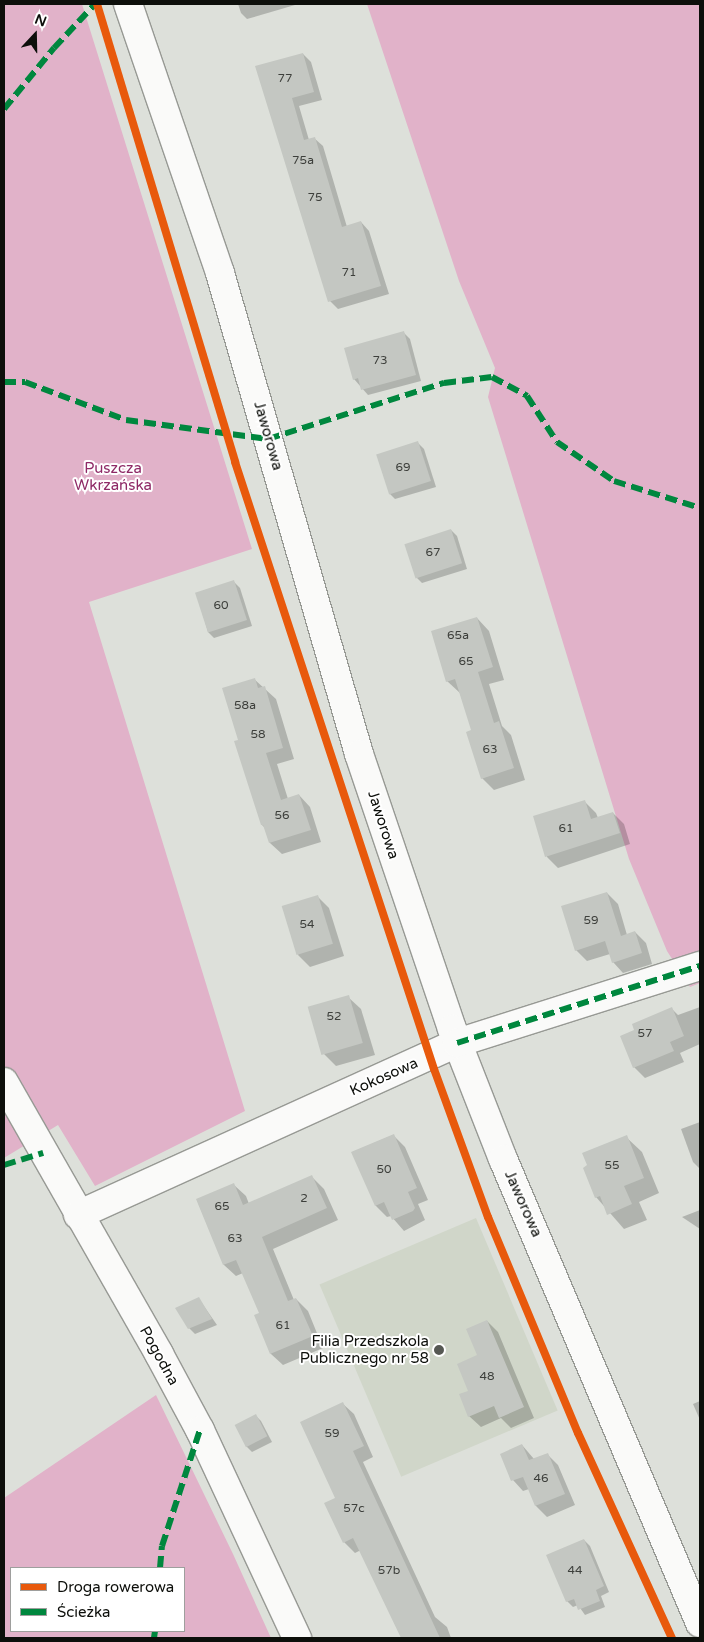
<!DOCTYPE html>
<html>
<head>
<meta charset="utf-8">
<style>
  body { margin:0 }
  #map { position:relative; width:704px; height:1642px; overflow:hidden; background:#dde0da; font-family:"Varela Round",sans-serif }
  div>[style] { position:absolute }
  .built>* { inset:0; background:#d0d6c9; transform-origin:0 0 }
  .forest>* { inset:0; background:#e1b2c9 }
  .shadow>* { inset:0; background:#0003 }
  .building>* { inset:0; background:#c4c7c2; transform-origin:0 0 }
  .roads { filter:drop-shadow(1px 0 #979994) drop-shadow(-1px 0 #979994) drop-shadow(0 1px #979994) drop-shadow(0 -1px #979994) }
  .minor>* { height:28px; margin:-14px; padding:0 14px; transform-origin:14px; border-radius:14px; background:#fafaf9 }
  .quiet>* { height:6px; margin-top:-3px; transform-origin:0; background:repeating-linear-gradient(90deg,#00873e 0 12px,transparent 0 18px) }
  .cycleway>* { height:8px; margin:-4px; padding:0 4px; transform-origin:4px; border-radius:4px; background:#e8590c }
  .dots>* { width:14px; height:14px; translate:-50% -50%; box-sizing:border-box; border:2px solid #fff; border-radius:50% }
  span { translate:-50% -50%; white-space:nowrap; text-align:center; line-height:1.15; -webkit-text-stroke:4px #fff; paint-order:stroke }
  .number-label { font-size:12px; color:#3d3f3b }
  .number-label span { -webkit-text-stroke-width:0 }
  .street-label { font-size:15px; color:#0d0f0b }
  .park-label { font-size:15px; color:#8e2966 }
  .poi-label { font-size:15px; color:#0d0f0b }
  .right { translate:-100% -50%; text-align:right }
  .frame { position:absolute; inset:0; border:5px solid #0d0f0b; pointer-events:none }
  .legend { position:absolute; left:10px; top:1567px; width:175px; height:65px; box-sizing:border-box; background:#fff; border:1px solid #9e9f9d; margin:0; padding:6px 9px; list-style:none; font-size:15px; color:#0d0f0b }
  .legend li { display:flex; align-items:center; gap:10px; height:25px }
  .legend b { width:25px; border:1px solid #9e9f9d }
  .north { position:absolute; left:10px; top:10px; width:50px; height:50px; -webkit-text-stroke:4px #fff; paint-order:stroke; rotate:21deg; font-size:14px; font-weight:700; line-height:20px; text-align:center; color:#0d0f0b }
  .north::after { content:''; display:block; margin:auto; width:18px; height:22px; background:#0d0f0b; clip-path:polygon(50% 0,100% 100%,50% 72%,0 100%) }
</style>
</head>
<body>
<div id="map">
  <div class="built">
    <div style="left:476px;top:1218px;width:209px;height:170px;rotate:67deg"></div>
  </div>
  <div class="forest">
    <div style="clip-path:polygon(4px 4px,82px 4px,252px 549px,89px 602px,245px 1111px,95px 1186px,58px 1125px,4px 1158px)"></div>
    <div style="clip-path:polygon(367px 4px,700px 4px,700px 983px,690px 987px,667px 951px,629px 859px,488px 397px,495px 368px,459px 281px)"></div>
    <div style="clip-path:polygon(evenodd,156px 1395px,233px 1554px,271px 1638px,4px 1638px,4px 1498px,156px 1395px,184px 1568px,184px 1631px,11px 1631px,11px 1568px,184px 1568px)"></div>
  </div>
  <div class="shadow">
    <div style="clip-path:polygon(238px 4px,294px 4px,295px 5px,247px 19px,241px 13px)"></div>
    <div style="clip-path:polygon(303px 54px,311px 62px,322px 100px,299px 106px,309px 140px,314px 138px,323px 146px,347px 227px,361px 222px,369px 231px,389px 294px,338px 309px,330px 301px,256px 67px)"></div>
    <div style="clip-path:polygon(404px 333px,410px 339px,421px 381px,368px 395px,354px 379px)"></div>
    <div style="clip-path:polygon(418px 443px,424px 449px,436px 487px,395px 499px,389px 493px)"></div>
    <div style="clip-path:polygon(451px 530px,457px 536px,467px 569px,422px 583px,416px 577px)"></div>
    <div style="clip-path:polygon(234px 582px,240px 588px,252px 626px,214px 638px,208px 632px,197px 593px)"></div>
    <div style="clip-path:polygon(477px 618px,489px 631px,504px 680px,489px 684px,502px 726px,511px 735px,525px 780px,494px 790px,482px 778px,473px 731px,460px 693px,447px 681px)"></div>
    <div style="clip-path:polygon(254px 679px,276px 699px,294px 759px,277px 764px,288px 799px,299px 795px,310px 807px,321px 842px,282px 854px,270px 843px,266px 829px,262px 825px,240px 741px)"></div>
    <div style="clip-path:polygon(585px 802px,596px 813px,598px 818px,613px 813px,624px 824px,630px 844px,558px 868px,547px 857px,535px 817px)"></div>
    <div style="clip-path:polygon(607px 893px,618px 904px,627px 935px,635px 932px,646px 943px,652px 964px,623px 973px,613px 962px,610px 954px,587px 961px,576px 950px)"></div>
    <div style="clip-path:polygon(317px 896px,329px 908px,344px 956px,310px 967px,298px 955px)"></div>
    <div style="clip-path:polygon(348px 997px,361px 1009px,375px 1055px,336px 1066px,324px 1054px)"></div>
    <div style="clip-path:polygon(700px 1007px,700px 1044px,680px 1053px,684px 1062px,645px 1078px,634px 1067px,636px 1031px,672px 1009px,678px 1015px)"></div>
    <div style="clip-path:polygon(700px 1122px,700px 1169px,693px 1162px,681px 1129px)"></div>
    <div style="clip-path:polygon(393px 1135px,405px 1147px,428px 1200px,418px 1204px,425px 1220px,404px 1231px,391px 1216px,387px 1217px,376px 1206px,353px 1152px)"></div>
    <div style="clip-path:polygon(626px 1137px,642px 1152px,659px 1193px,639px 1202px,647px 1220px,624px 1229px,596px 1197px,589px 1166px)"></div>
    <div style="clip-path:polygon(312px 1177px,324px 1189px,338px 1220px,273px 1249px,294px 1300px,296px 1299px,308px 1311px,323px 1348px,283px 1365px,271px 1354px,256px 1316px,261px 1314px,243px 1273px,236px 1276px,224px 1265px,197px 1200px,234px 1185px,246px 1196px,249px 1204px)"></div>
    <div style="clip-path:polygon(700px 1210px,700px 1229px,682px 1217px)"></div>
    <div style="clip-path:polygon(199px 1299px,217px 1325px,195px 1334px,189px 1328px)"></div>
    <div style="clip-path:polygon(487px 1321px,498px 1332px,534px 1418px,511px 1428px,501px 1418px,481px 1427px,469px 1416px,470px 1391px)"></div>
    <div style="clip-path:polygon(700px 1401px,700px 1420px,693px 1404px)"></div>
    <div style="clip-path:polygon(343px 1404px,354px 1414px,373px 1457px,363px 1462px,435px 1617px,447px 1627px,451px 1638px,402px 1638px,361px 1550px,355px 1553px,344px 1542px,337px 1499px)"></div>
    <div style="clip-path:polygon(255px 1415px,261px 1421px,272px 1442px,252px 1452px,246px 1446px)"></div>
    <div style="clip-path:polygon(522px 1445px,534px 1459px,547px 1454px,558px 1465px,575px 1505px,547px 1517px,536px 1506px,529px 1489px,523px 1491px,513px 1480px)"></div>
    <div style="clip-path:polygon(584px 1540px,590px 1546px,609px 1592px,601px 1596px,605px 1607px,585px 1615px,578px 1605px,573px 1607px,567px 1601px)"></div>
  </div>
  <div class="building">
    <div style="clip-path:polygon(303px 53px,314px 92px,292px 98px,304px 140px,315px 137px,342px 227px,361px 221px,381px 286px,328px 302px,255px 66px)"></div>
    <div style="clip-path:polygon(404px 331px,416px 375px,361px 390px,358px 378px,353px 380px,344px 348px)"></div>
    <div style="left:418px;top:441px;width:42px;height:44px;rotate:72deg"></div>
    <div style="left:451px;top:529px;width:36px;height:49px;rotate:72deg"></div>
    <div style="left:234px;top:580px;width:42px;height:41px;rotate:72deg"></div>
    <div style="clip-path:polygon(477px 617px,493px 667px,478px 672px,494px 723px,499px 721px,514px 768px,481px 779px,466px 732px,471px 730px,455px 679px,446px 682px,431px 631px)"></div>
    <div style="clip-path:polygon(255px 678px,258px 688px,265px 686px,283px 748px,266px 753px,281px 800px,299px 794px,311px 830px,269px 843px,263px 825px,261px 825px,234px 741px,238px 740px,222px 688px)"></div>
    <div style="clip-path:polygon(585px 800px,591px 819px,613px 812px,620px 833px,545px 857px,533px 816px)"></div>
    <div style="clip-path:polygon(607px 892px,621px 936px,635px 931px,642px 953px,612px 963px,605px 941px,575px 951px,561px 906px)"></div>
    <div style="left:318px;top:895px;width:51px;height:38px;rotate:73deg"></div>
    <div style="left:349px;top:995px;width:50px;height:43px;rotate:74deg"></div>
    <div style="clip-path:polygon(672px 1007px,684px 1036px,670px 1042px,674px 1051px,633px 1068px,620px 1036px,634px 1030px,632px 1024px)"></div>
    <div style="clip-path:polygon(394px 1134px,417px 1188px,408px 1192px,415px 1208px,413px 1211px,392px 1220px,384px 1202px,375px 1206px,351px 1152px)"></div>
    <div style="clip-path:polygon(627px 1135px,644px 1178px,624px 1186px,632px 1204px,607px 1215px,600px 1196px,595px 1198px,583px 1168px,587px 1165px,582px 1153px)"></div>
    <div style="clip-path:polygon(312px 1175px,327px 1208px,262px 1237px,288px 1301px,296px 1298px,313px 1336px,270px 1354px,254px 1315px,259px 1313px,236px 1260px,223px 1265px,196px 1199px,234px 1183px,243px 1205px)"></div>
    <div style="clip-path:polygon(199px 1297px,212px 1319px,188px 1329px,175px 1308px)"></div>
    <div style="clip-path:polygon(487px 1320px,524px 1407px,499px 1418px,494px 1406px,468px 1417px,459px 1394px,468px 1391px,457px 1364px,477px 1355px,466px 1329px)"></div>
    <div style="clip-path:polygon(343px 1402px,364px 1446px,353px 1451px,440px 1638px,401px 1638px,353px 1538px,343px 1543px,324px 1503px,335px 1498px,300px 1422px)"></div>
    <div style="left:256px;top:1414px;width:25px;height:24px;rotate:63deg"></div>
    <div style="clip-path:polygon(522px 1444px,529px 1460px,548px 1453px,565px 1494px,535px 1506px,523px 1477px,511px 1481px,500px 1454px)"></div>
    <div style="clip-path:polygon(584px 1539px,604px 1586px,596px 1590px,600px 1601px,578px 1610px,574px 1599px,566px 1602px,546px 1555px)"></div>
  </div>
  <div class="roads">
    <div class="minor">
      <div style="left:128px;top:4px;width:284px;rotate:71.1deg"></div>
      <div style="left:220px;top:273px;width:501px;rotate:73.88deg"></div>
      <div style="left:359px;top:754px;width:290px;rotate:71.3deg"></div>
      <div style="left:452px;top:1029px;width:140px;rotate:68.6deg"></div>
      <div style="left:503px;top:1159px;width:504px;rotate:67deg"></div>
      <div style="left:4px;top:1082px;width:313px;rotate:60.3deg"></div>
      <div style="left:159px;top:1354px;width:86px;rotate:61.7deg"></div>
      <div style="left:200px;top:1430px;width:230px;rotate:65deg"></div>
      <div style="left:78px;top:1215px;width:416px;rotate:-24.4deg"></div>
      <div style="left:457px;top:1043px;width:255px;rotate:-17.6deg"></div>
    </div>
  </div>
  <div class="quiet">
    <div style="left:4px;top:109px;width:79px;rotate:-50.7deg"></div>
    <div style="left:54px;top:48px;width:60px;rotate:-47deg"></div>
    <div style="left:4px;top:382px;width:21px"></div>
    <div style="left:25px;top:382px;width:108px;rotate:20.6deg"></div>
    <div style="left:126px;top:420px;width:143px;rotate:7.6deg"></div>
    <div style="left:268px;top:439px;width:185px;rotate:-17.7deg"></div>
    <div style="left:444px;top:383px;width:48px;rotate:-7.1deg"></div>
    <div style="left:492px;top:377px;width:40px;rotate:28deg"></div>
    <div style="left:527px;top:396px;width:55px;rotate:56.9deg"></div>
    <div style="left:557px;top:442px;width:69px;rotate:34.4deg"></div>
    <div style="left:614px;top:481px;width:90px;rotate:17.4deg"></div>
    <div style="left:457px;top:1043px;width:255px;rotate:-17.6deg"></div>
    <div style="left:4px;top:1165px;width:41px;rotate:-17.1deg"></div>
    <div style="left:160px;top:1568px;width:22px;rotate:-85deg"></div>
    <div style="left:162px;top:1546px;width:122px;rotate:-71.9deg"></div>
    <div style="left:154px;top:1638px;width:7px;rotate:-82deg"></div>
  </div>
  <div class="cycleway">
    <div style="left:97px;top:4px;width:478px;rotate:73.2deg"></div>
    <div style="left:235px;top:462px;width:639px;rotate:71.85deg"></div>
    <div style="left:434px;top:1069px;width:158px;rotate:70deg"></div>
    <div style="left:488px;top:1217px;width:234px;rotate:67.4deg"></div>
    <div style="left:578px;top:1433px;width:226px;rotate:65.4deg"></div>
  </div>
  <div class="dots">
    <div style="left:439px;top:1350px;background:#565853"></div>
  </div>
  <div class="number-label">
    <span style="left:285px;top:79px">77</span>
    <span style="left:303px;top:161px">75a</span>
    <span style="left:315px;top:198px">75</span>
    <span style="left:349px;top:273px">71</span>
    <span style="left:380px;top:361px">73</span>
    <span style="left:403px;top:468px">69</span>
    <span style="left:433px;top:553px">67</span>
    <span style="left:221px;top:606px">60</span>
    <span style="left:458px;top:636px">65a</span>
    <span style="left:466px;top:662px">65</span>
    <span style="left:245px;top:706px">58a</span>
    <span style="left:258px;top:735px">58</span>
    <span style="left:490px;top:750px">63</span>
    <span style="left:282px;top:816px">56</span>
    <span style="left:566px;top:829px">61</span>
    <span style="left:591px;top:921px">59</span>
    <span style="left:307px;top:925px">54</span>
    <span style="left:334px;top:1017px">52</span>
    <span style="left:645px;top:1034px">57</span>
    <span style="left:612px;top:1166px">55</span>
    <span style="left:384px;top:1170px">50</span>
    <span style="left:304px;top:1199px">2</span>
    <span style="left:222px;top:1207px">65</span>
    <span style="left:235px;top:1239px">63</span>
    <span style="left:283px;top:1326px">61</span>
    <span style="left:487px;top:1377px">48</span>
    <span style="left:332px;top:1434px">59</span>
    <span style="left:541px;top:1479px">46</span>
    <span style="left:354px;top:1509px">57c</span>
    <span style="left:389px;top:1571px">57b</span>
    <span style="left:575px;top:1571px">44</span>
  </div>
  <div class="street-label">
    <span style="left:268px;top:436px;rotate:74deg">Jaworowa</span>
    <span style="left:383px;top:825px;rotate:72deg">Jaworowa</span>
    <span style="left:384px;top:1077px;rotate:-24deg">Kokosowa</span>
    <span style="left:523px;top:1204px;rotate:66deg">Jaworowa</span>
    <span style="left:159px;top:1356px;rotate:61deg">Pogodna</span>
  </div>
  <div class="park-label">
    <span style="left:113px;top:477px">Puszcza<br>Wkrzańska</span>
  </div>
  <div class="poi-label">
    <span class="right" style="left:429px;top:1350px">Filia Przedszkola<br>Publicznego nr 58</span>
  </div>
  <div class="frame"></div>
  <ul class="legend">
  <li><b style="height:6px;background:#e8590c"></b>Droga rowerowa</li>
  <li><b style="height:6px;background:#00873e"></b>Ścieżka</li>
  </ul>
  <div class="north">N</div>
</div>
</body>
</html>
